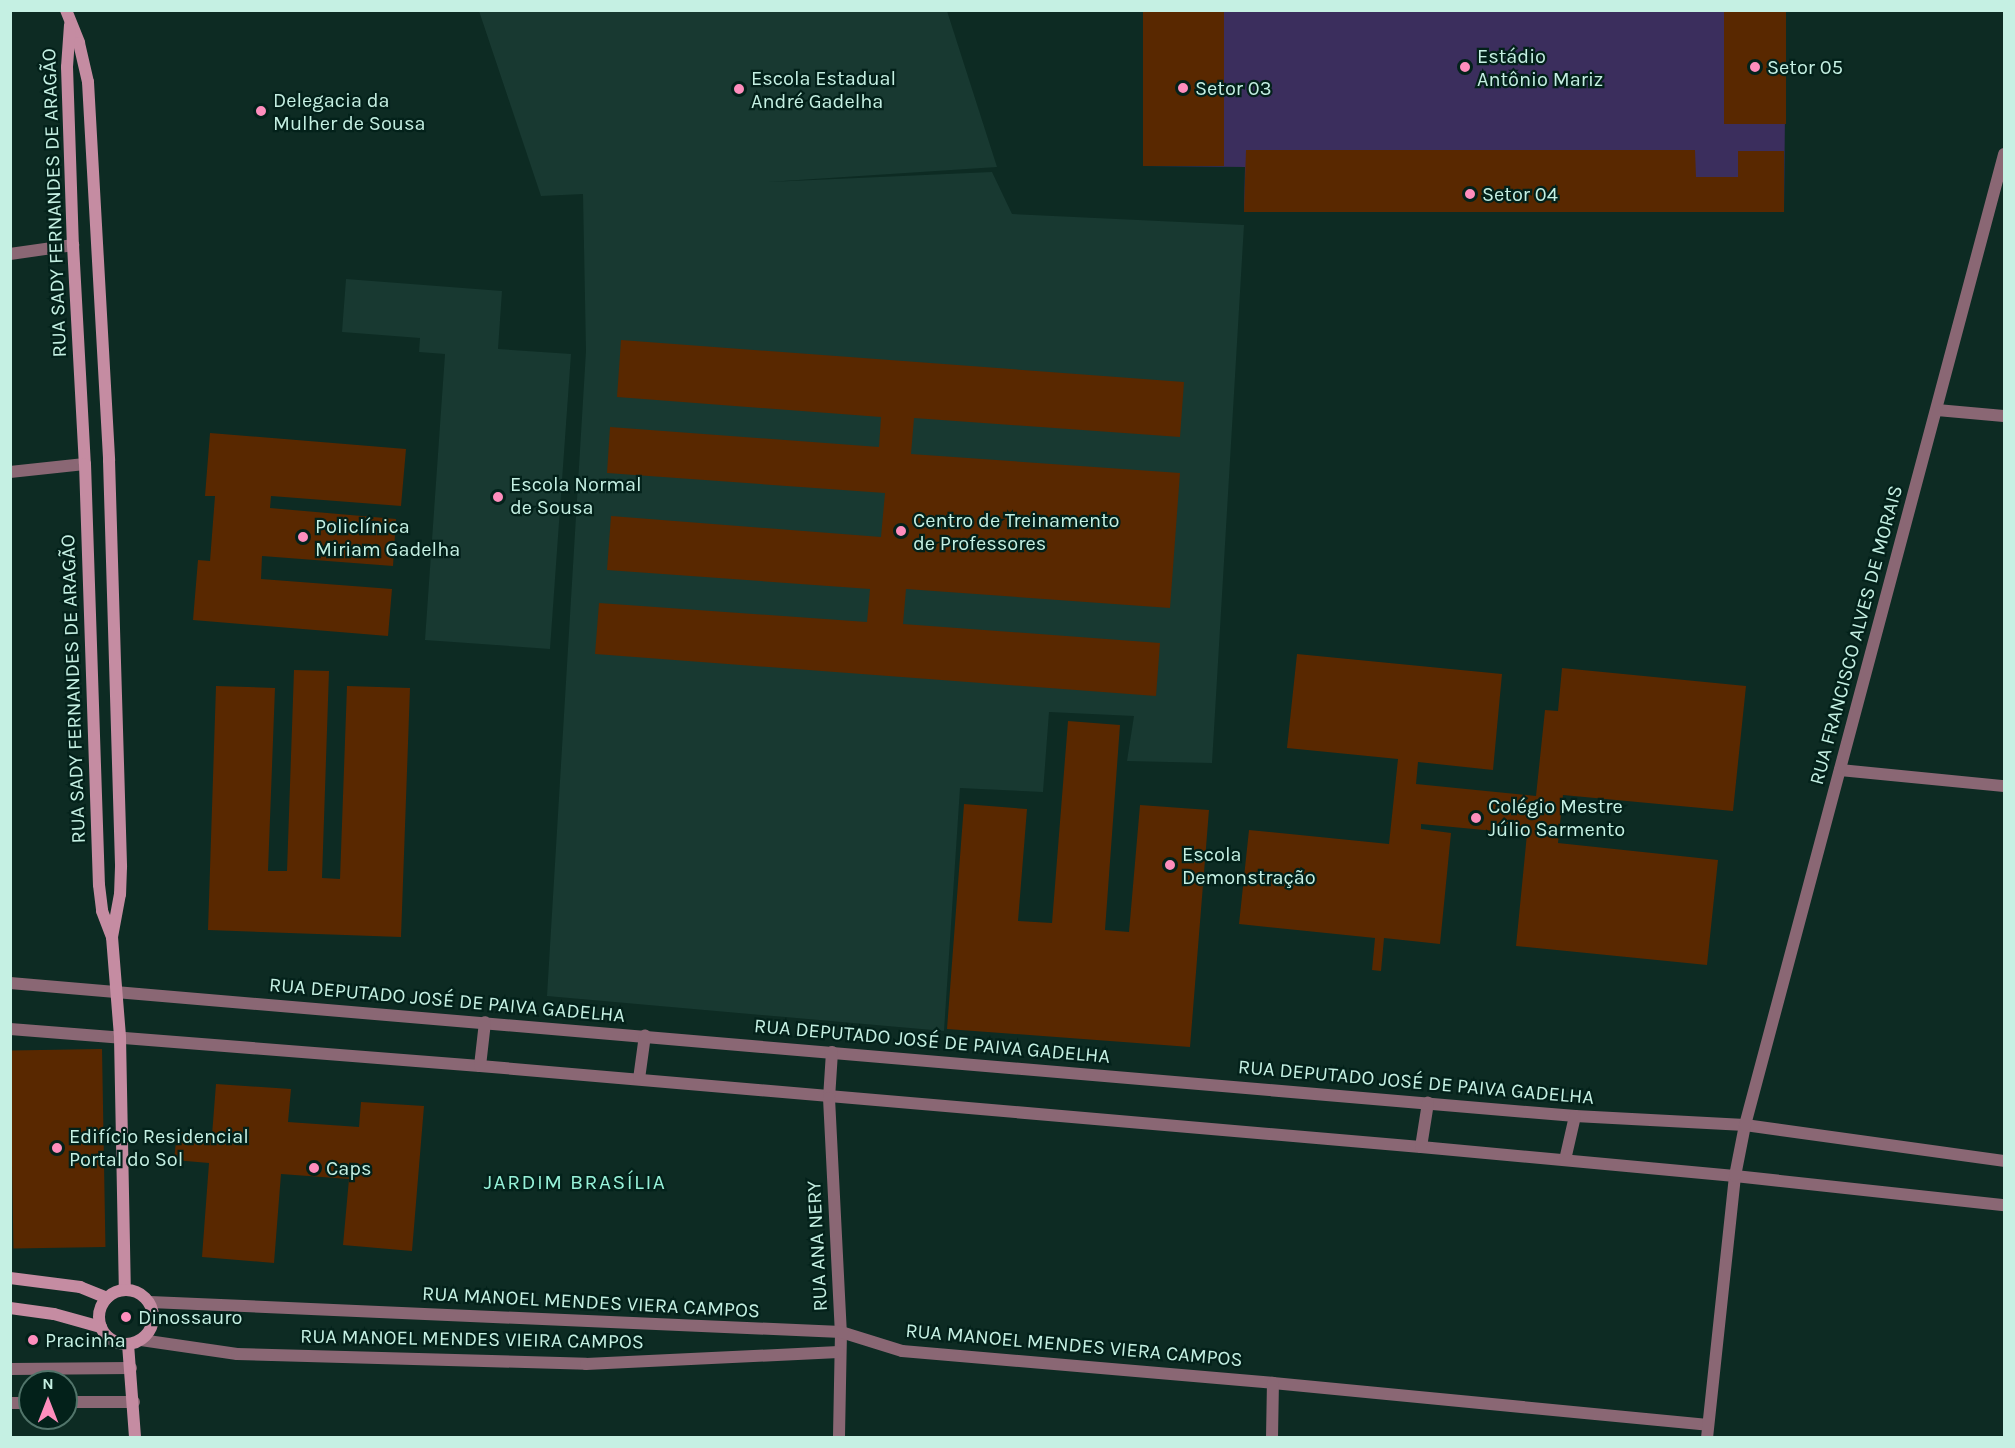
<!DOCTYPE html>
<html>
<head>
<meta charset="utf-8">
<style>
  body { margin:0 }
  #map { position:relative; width:2015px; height:1448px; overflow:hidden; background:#0d2b23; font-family:Karla,sans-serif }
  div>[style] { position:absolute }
  .built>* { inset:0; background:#183931 }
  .green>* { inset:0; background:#3b2e5d }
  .building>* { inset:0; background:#592800; transform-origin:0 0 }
  .street>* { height:12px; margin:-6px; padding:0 6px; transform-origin:6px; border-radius:6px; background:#8a6774 }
  .secondary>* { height:12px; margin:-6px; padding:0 6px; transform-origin:6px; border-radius:6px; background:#c58ca2 }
  .secondary>.ring { margin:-6px; padding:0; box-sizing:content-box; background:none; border:12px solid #c58ca2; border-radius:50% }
  .dots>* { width:16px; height:16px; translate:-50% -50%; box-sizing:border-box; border:3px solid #03211a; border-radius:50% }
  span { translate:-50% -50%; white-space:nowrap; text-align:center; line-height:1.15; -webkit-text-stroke:4.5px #03211a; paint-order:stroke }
  .poi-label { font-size:20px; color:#c5f0e3 }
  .left { translate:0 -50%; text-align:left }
  .street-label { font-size:20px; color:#c5f0e3 }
  .neighbourhood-label { font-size:21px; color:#97f3da; letter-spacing:1.5px }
  .frame { position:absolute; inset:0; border:12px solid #c5f0e3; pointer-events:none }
  .north { position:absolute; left:18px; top:1370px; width:60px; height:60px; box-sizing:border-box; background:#03211a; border:2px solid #51746a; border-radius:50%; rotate:0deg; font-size:16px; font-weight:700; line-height:24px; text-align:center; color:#c5f0e3 }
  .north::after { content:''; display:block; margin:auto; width:21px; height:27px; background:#fe8ebd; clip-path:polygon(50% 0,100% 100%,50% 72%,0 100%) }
</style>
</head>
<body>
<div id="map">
  <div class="built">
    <div style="clip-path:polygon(479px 11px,947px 11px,997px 167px,768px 182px,992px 172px,1012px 214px,1244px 225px,1212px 763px,1127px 761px,1134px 716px,1049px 712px,1043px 792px,960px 788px,944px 1031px,547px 996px,586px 351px,583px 194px,541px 196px)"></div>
    <div style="clip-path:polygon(346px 279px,502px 291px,498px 349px,571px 354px,550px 649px,425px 640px,445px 354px,419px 352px,420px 338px,342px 332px)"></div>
  </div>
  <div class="green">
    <div style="clip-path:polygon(1143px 11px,1786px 11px,1784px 212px,1244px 212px,1245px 167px,1143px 166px)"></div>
  </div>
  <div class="building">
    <div style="left:1143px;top:10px;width:81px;height:156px"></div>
    <div style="left:1724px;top:10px;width:62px;height:114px"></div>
    <div style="clip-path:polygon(1246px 150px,1695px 150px,1696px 177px,1738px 177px,1738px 151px,1784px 151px,1784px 212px,1244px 212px)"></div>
    <div style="clip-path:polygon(621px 340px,1184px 382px,1180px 437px,914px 418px,911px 454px,1180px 473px,1170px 608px,906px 589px,903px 624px,1160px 643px,1156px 696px,595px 654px,599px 603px,867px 622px,870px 589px,607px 570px,611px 516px,881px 537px,885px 493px,607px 473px,610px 427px,879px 447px,881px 417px,617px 397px)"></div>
    <div style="clip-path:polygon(210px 433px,406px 449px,401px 506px,271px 496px,270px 508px,396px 519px,393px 566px,262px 556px,261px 579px,392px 589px,388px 636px,193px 620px,198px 560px,210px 561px,215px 496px,205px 496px)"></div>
    <div style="clip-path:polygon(1297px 654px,1502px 674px,1493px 770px,1418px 762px,1416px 784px,1536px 796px,1545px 710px,1558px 711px,1562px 668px,1746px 686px,1733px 811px,1563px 795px,1558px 843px,1718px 860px,1707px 965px,1516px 946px,1527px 834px,1421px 824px,1421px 829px,1451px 833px,1440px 944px,1384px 938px,1381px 971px,1372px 970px,1375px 938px,1239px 924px,1249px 830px,1389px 844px,1398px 759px,1287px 748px)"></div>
    <div style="clip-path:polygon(294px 670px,329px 671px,322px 878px,340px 879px,347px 686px,410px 688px,401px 937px,208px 930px,216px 686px,275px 688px,268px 871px,287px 871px)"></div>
    <div style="clip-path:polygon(1068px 721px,1120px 725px,1105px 930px,1129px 932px,1140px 805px,1209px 810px,1190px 1047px,947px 1029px,964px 804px,1027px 809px,1018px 921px,1052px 923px)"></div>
    <div style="left:102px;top:1049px;width:198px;height:92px;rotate:89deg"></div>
    <div style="clip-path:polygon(216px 1084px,291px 1089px,288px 1122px,359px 1127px,361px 1102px,424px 1106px,412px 1251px,343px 1245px,349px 1179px,281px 1174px,274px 1263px,202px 1257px,209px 1163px,174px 1160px,177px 1132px,212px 1135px)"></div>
  </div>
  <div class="street">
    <div style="left:10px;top:254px;width:64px;rotate:-8.1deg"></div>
    <div style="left:1937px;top:410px;width:67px;rotate:5.1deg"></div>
    <div style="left:10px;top:472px;width:75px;rotate:-6.1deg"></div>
    <div style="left:1840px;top:770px;width:165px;rotate:5.6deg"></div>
    <div style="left:10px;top:983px;width:1571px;rotate:4.86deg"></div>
    <div style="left:1575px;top:1116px;width:170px;rotate:3deg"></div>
    <div style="left:1745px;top:1125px;width:261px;rotate:7.9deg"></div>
    <div style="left:10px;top:1029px;width:471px;rotate:4.5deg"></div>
    <div style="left:480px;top:1066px;width:944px;rotate:4.92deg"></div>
    <div style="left:1421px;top:1147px;width:315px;rotate:5.3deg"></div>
    <div style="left:1735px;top:1176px;width:271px;rotate:6.2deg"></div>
    <div style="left:832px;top:1052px;width:46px;rotate:93.7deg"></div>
    <div style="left:829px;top:1098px;width:234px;rotate:87.1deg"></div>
    <div style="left:841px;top:1332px;width:106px;rotate:91.1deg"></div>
    <div style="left:480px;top:1066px;width:44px;rotate:-83.5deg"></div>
    <div style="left:639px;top:1079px;width:44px;rotate:-82.2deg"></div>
    <div style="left:1421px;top:1147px;width:45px;rotate:-81deg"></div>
    <div style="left:1565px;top:1160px;width:45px;rotate:-77.2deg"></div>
    <div style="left:150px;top:1302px;width:692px;rotate:2.49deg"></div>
    <div style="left:841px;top:1332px;width:64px;rotate:17.3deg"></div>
    <div style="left:902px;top:1351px;width:372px;rotate:4.9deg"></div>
    <div style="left:1273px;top:1383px;width:437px;rotate:5.5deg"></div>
    <div style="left:141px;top:1340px;width:97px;rotate:8.3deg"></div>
    <div style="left:237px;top:1354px;width:349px;rotate:1.6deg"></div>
    <div style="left:586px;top:1364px;width:253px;rotate:-2.7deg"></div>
    <div style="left:10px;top:1369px;width:121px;rotate:-0.5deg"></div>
    <div style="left:66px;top:1402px;width:68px"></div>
    <div style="left:10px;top:1403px;width:20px"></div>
    <div style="left:1272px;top:1438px;width:55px;rotate:-89deg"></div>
    <div style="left:1707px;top:1438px;width:263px;rotate:-83.9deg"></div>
    <div style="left:1735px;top:1176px;width:52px;rotate:-78.9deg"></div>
    <div style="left:1745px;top:1125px;width:1005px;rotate:-75.06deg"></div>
  </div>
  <div class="secondary">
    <div style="left:66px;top:10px;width:35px;rotate:68deg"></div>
    <div style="left:79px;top:43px;width:40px;rotate:77deg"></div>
    <div style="left:88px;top:82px;width:379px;rotate:86.8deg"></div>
    <div style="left:109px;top:460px;width:407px;rotate:88.3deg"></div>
    <div style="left:121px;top:867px;width:27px;rotate:92deg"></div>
    <div style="left:120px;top:894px;width:44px;rotate:100.5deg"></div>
    <div style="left:112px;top:937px;width:100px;rotate:85.4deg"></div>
    <div style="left:120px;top:1037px;width:253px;rotate:88.9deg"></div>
    <div style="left:70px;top:25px;width:42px;rotate:94.1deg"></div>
    <div style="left:67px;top:67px;width:178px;rotate:88.1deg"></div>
    <div style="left:73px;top:245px;width:219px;rotate:86.9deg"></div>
    <div style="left:85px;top:464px;width:421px;rotate:88.1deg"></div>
    <div style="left:99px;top:885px;width:26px;rotate:83deg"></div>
    <div style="left:102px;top:911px;width:26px;rotate:69deg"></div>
    <div style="left:10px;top:1278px;width:71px;rotate:7.3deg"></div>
    <div style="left:80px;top:1287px;width:29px;rotate:22deg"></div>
    <div class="ring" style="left:99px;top:1290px;width:42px;height:42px"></div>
    <div style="left:10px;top:1308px;width:44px;rotate:7.8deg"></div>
    <div style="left:54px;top:1314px;width:49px;rotate:15.5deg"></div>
    <div style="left:128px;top:1344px;width:94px;rotate:85.7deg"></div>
  </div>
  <div class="dots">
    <div style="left:1465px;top:67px;background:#fe8ebd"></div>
    <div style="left:1755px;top:67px;background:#fe8ebd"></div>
    <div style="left:1183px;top:88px;background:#fe8ebd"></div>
    <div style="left:739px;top:89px;background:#fe8ebd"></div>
    <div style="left:261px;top:111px;background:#fe8ebd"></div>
    <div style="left:1470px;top:194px;background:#fe8ebd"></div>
    <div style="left:498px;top:497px;background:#fe8ebd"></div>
    <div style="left:901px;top:531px;background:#fe8ebd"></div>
    <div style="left:303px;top:537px;background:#fe8ebd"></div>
    <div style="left:1476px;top:818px;background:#fe8ebd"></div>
    <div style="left:1170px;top:865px;background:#fe8ebd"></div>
    <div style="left:57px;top:1148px;background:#fe8ebd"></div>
    <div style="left:314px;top:1168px;background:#fe8ebd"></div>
    <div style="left:126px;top:1317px;background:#fe8ebd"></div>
    <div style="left:33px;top:1340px;background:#fe8ebd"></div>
  </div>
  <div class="poi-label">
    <span class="left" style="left:1477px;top:68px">Estádio<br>Antônio Mariz</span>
    <span class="left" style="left:1767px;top:67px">Setor 05</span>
    <span class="left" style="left:751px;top:90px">Escola Estadual<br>André Gadelha</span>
    <span class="left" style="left:1195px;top:88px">Setor 03</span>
    <span class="left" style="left:273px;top:112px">Delegacia da<br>Mulher de Sousa</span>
    <span class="left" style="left:1482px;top:194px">Setor 04</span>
    <span class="left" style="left:510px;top:496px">Escola Normal<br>de Sousa</span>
    <span class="left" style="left:913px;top:532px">Centro de Treinamento<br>de Professores</span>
    <span class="left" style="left:315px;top:538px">Policlínica<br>Miriam Gadelha</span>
    <span class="left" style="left:1488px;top:818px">Colégio Mestre<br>Júlio Sarmento</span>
    <span class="left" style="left:1182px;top:866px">Escola<br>Demonstração</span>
    <span class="left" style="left:69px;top:1148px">Edifício Residencial<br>Portal do Sol</span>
    <span class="left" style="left:326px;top:1168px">Caps</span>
    <span class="left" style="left:138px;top:1317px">Dinossauro</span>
    <span class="left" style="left:45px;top:1340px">Pracinha</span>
  </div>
  <div class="street-label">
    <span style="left:54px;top:203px;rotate:-92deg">RUA SADY FERNANDES DE ARAGÃO</span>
    <span style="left:1856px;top:635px;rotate:-75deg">RUA FRANCISCO ALVES DE MORAIS</span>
    <span style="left:73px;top:689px;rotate:-92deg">RUA SADY FERNANDES DE ARAGÃO</span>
    <span style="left:447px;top:1000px;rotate:5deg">RUA DEPUTADO JOSÉ DE PAIVA GADELHA</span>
    <span style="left:932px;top:1041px;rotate:5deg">RUA DEPUTADO JOSÉ DE PAIVA GADELHA</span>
    <span style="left:1416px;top:1082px;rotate:5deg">RUA DEPUTADO JOSÉ DE PAIVA GADELHA</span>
    <span style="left:817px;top:1246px;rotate:-93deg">RUA ANA NERY</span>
    <span style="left:591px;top:1302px;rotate:3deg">RUA MANOEL MENDES VIERA CAMPOS</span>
    <span style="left:472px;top:1339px;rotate:1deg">RUA MANOEL MENDES VIEIRA CAMPOS</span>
    <span style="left:1074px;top:1345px;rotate:5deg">RUA MANOEL MENDES VIERA CAMPOS</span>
  </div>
  <div class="neighbourhood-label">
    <span style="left:575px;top:1182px">JARDIM BRASÍLIA</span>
  </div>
  <div class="frame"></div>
  <div class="north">N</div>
</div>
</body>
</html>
